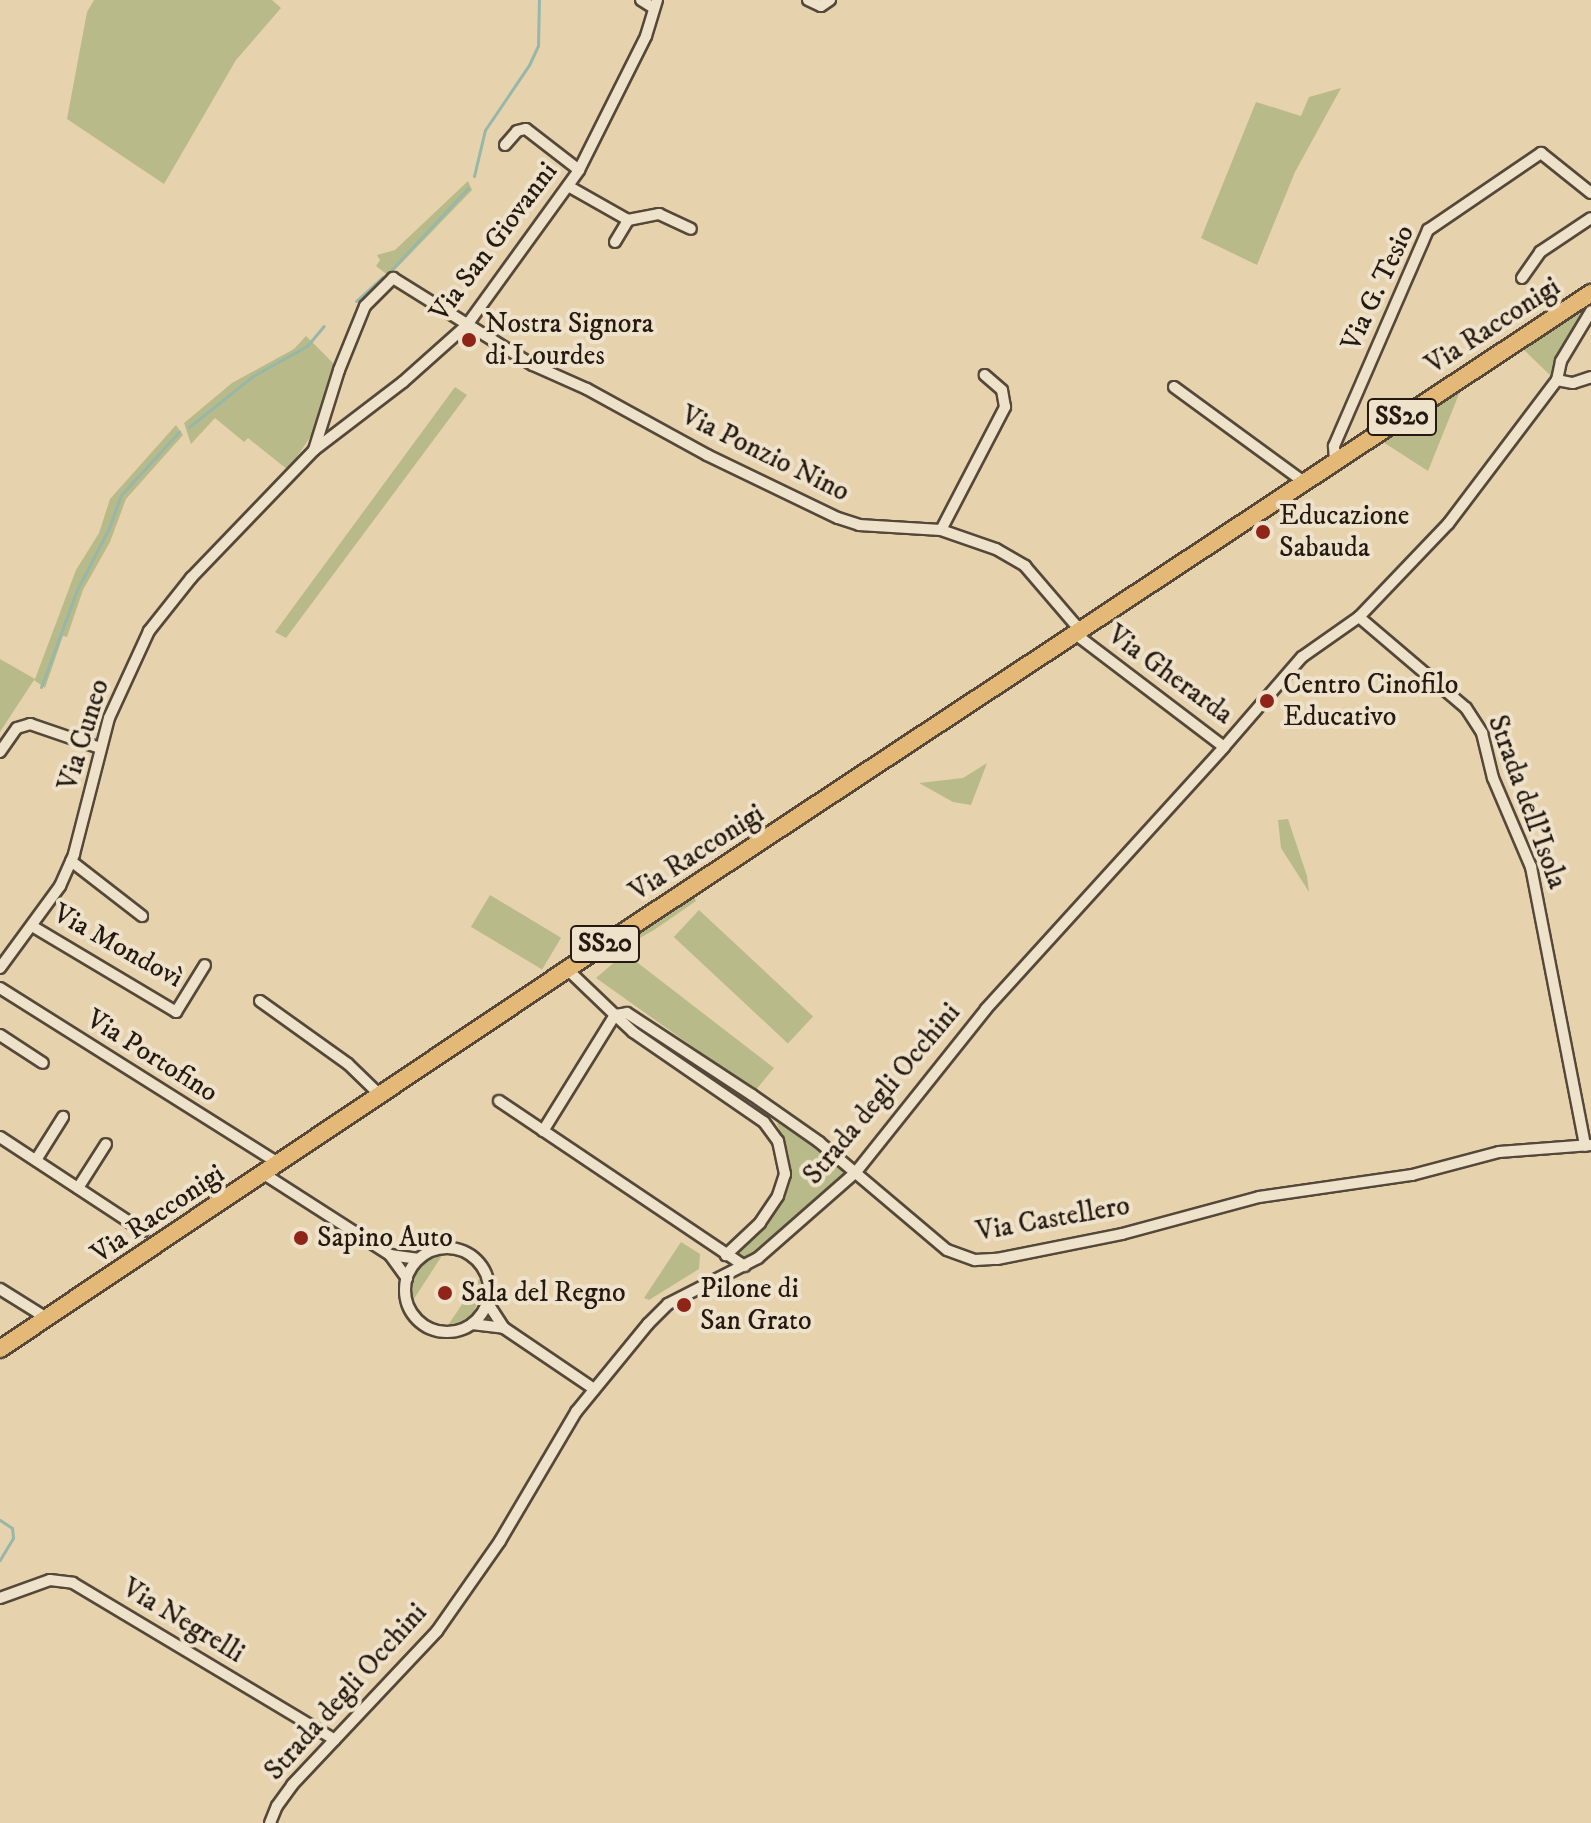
<!DOCTYPE html>
<html>
<head>
<meta charset="utf-8">
<style>
  body { margin:0 }
  #map { position:relative; width:1591px; height:1823px; overflow:hidden; background:#e7d2ae; font-family:"IM FELL DW Pica",serif }
  div>[style] { position:absolute }
  .green>* { inset:0; background:#b8bb89; transform-origin:0 0 }
  .stream>* { height:3px; margin:-1.5px; padding:0 1.5px; transform-origin:1.5px; border-radius:1.5px; background:#97b8a9 }
  .roads { filter:drop-shadow(2px 0 #554839) drop-shadow(-2px 0 #554839) drop-shadow(0 2px #554839) drop-shadow(0 -2px #554839) }
  .street>* { height:10px; margin:-5px; padding:0 5px; transform-origin:5px; border-radius:5px; background:#efe2ca }
  .street>.ring { margin:-5px; padding:0; box-sizing:content-box; background:none; border:10px solid #efe2ca; border-radius:50% }
  .primary>* { height:16px; margin:-8px; padding:0 8px; transform-origin:8px; border-radius:8px; background:#e4b977 }
  .dots>* { width:22px; height:22px; translate:-50% -50%; box-sizing:border-box; border:4px solid #efe2ca; border-radius:50% }
  span { translate:-50% -50%; white-space:nowrap; text-align:center; line-height:1.15; -webkit-text-stroke:8px #efe2ca; paint-order:stroke }
  .shield-label span { padding:2px 6px; background:#efe2ca; border:2px solid; border-radius:6px; -webkit-text-stroke-width:0 }
  .shield-label { font-size:26px; color:#241a12; font-weight:700 }
  .street-label { font-size:28px; color:#241a12 }
  .poi-label { font-size:28px; color:#241a12 }
  .left { translate:0 -50%; text-align:left }
</style>
</head>
<body>
<div id="map">
  <div class="green">
    <div style="clip-path:polygon(94px 0,272px 0,281px 8px,236px 60px,164px 184px,67px 119px,87px 12px)"></div>
    <div style="clip-path:polygon(1341px 88px,1295px 172px,1257px 265px,1201px 238px,1256px 102px,1301px 116px,1309px 97px)"></div>
    <div style="clip-path:polygon(468px 181px,472px 190px,389px 276px,376px 266px,380px 260px,377px 255px,395px 250px)"></div>
    <div style="clip-path:polygon(1586px 303px,1588px 306px,1557px 360px,1554px 379px,1524px 350px,1525px 347px,1559px 326px)"></div>
    <div style="clip-path:polygon(306px 336px,335px 365px,315px 430px,288px 470px,248px 438px,244px 442px,215px 418px,191px 444px,184px 423px,232px 383px,294px 349px)"></div>
    <div style="clip-path:polygon(1463px 384px,1428px 471px,1383px 442px,1382px 436px)"></div>
    <div style="clip-path:polygon(455px 387px,467px 395px,286px 638px,275px 632px)"></div>
    <div style="clip-path:polygon(176px 425px,183px 435px,126px 499px,110px 542px,83px 590px,67px 637px,63px 636px,45px 688px,34px 680px,0 732px,0 659px,35px 679px,76px 570px,99px 533px,110px 499px)"></div>
    <div style="clip-path:polygon(987px 763px,971px 805px,953px 802px,919px 783px,963px 778px)"></div>
    <div style="clip-path:polygon(1288px 819px,1307px 876px,1309px 892px,1281px 848px,1278px 820px)"></div>
    <div style="left:490px;top:895px;width:83px;height:37px;rotate:31deg"></div>
    <div style="clip-path:polygon(693px 895px,696px 901px,654px 930px,586px 968px,581px 967px)"></div>
    <div style="left:699px;top:910px;width:156px;height:37px;rotate:43deg"></div>
    <div style="clip-path:polygon(625px 953px,774px 1068px,755px 1091px,596px 978px)"></div>
    <div style="clip-path:polygon(779px 1119px,846px 1168px,843px 1176px,760px 1252px,745px 1261px,733px 1254px,764px 1227px,782px 1203px,791px 1172px,788px 1151px,777px 1124px)"></div>
    <div style="clip-path:polygon(681px 1242px,700px 1254px,699px 1269px,649px 1300px,644px 1298px)"></div>
    <div style="clip-path:polygon(443px 1254px,412px 1302px,409px 1284px,411px 1274px,425px 1259px)"></div>
    <div style="clip-path:polygon(480px 1278px,482px 1291px,473px 1313px,458px 1324px,448px 1325px)"></div>
  </div>
  <div class="stream">
    <div style="left:474px;top:176px;width:47px;rotate:-76.6deg"></div>
    <div style="left:485px;top:130px;width:78px;rotate:-55.9deg"></div>
    <div style="left:529px;top:65px;width:21px;rotate:-65deg"></div>
    <div style="left:538px;top:46px;width:46px;rotate:-88.8deg"></div>
    <div style="left:392px;top:269px;width:111px;rotate:-46.8deg"></div>
    <div style="left:356px;top:301px;width:36px;rotate:-42deg"></div>
    <div style="left:189px;top:427px;width:82px;rotate:-38.6deg"></div>
    <div style="left:253px;top:376px;width:62px;rotate:-29.1deg"></div>
    <div style="left:307px;top:346px;width:26px;rotate:-50deg"></div>
    <div style="left:41px;top:687px;width:103px;rotate:-69.6deg"></div>
    <div style="left:77px;top:590px;width:70px;rotate:-62.7deg"></div>
    <div style="left:109px;top:528px;width:35px;rotate:-70deg"></div>
    <div style="left:121px;top:495px;width:86px;rotate:-47.4deg"></div>
    <div style="left:0;top:1520px;width:14px;rotate:34deg"></div>
    <div style="left:12px;top:1528px;width:10px;rotate:84deg"></div>
    <div style="left:13px;top:1538px;width:26px;rotate:121deg"></div>
  </div>
  <div class="roads">
    <div class="street">
      <div style="left:641px;top:0;width:15px;rotate:32deg"></div>
      <div style="left:808px;top:0;width:14px;rotate:25deg"></div>
      <div style="left:821px;top:6px;width:11px;rotate:-34deg"></div>
      <div style="left:505px;top:145px;width:18px;rotate:-49deg"></div>
      <div style="left:517px;top:131px;width:9px;rotate:-13deg"></div>
      <div style="left:526px;top:129px;width:67px;rotate:37.7deg"></div>
      <div style="left:568px;top:186px;width:69px;rotate:29.5deg"></div>
      <div style="left:615px;top:242px;width:26px;rotate:-59deg"></div>
      <div style="left:628px;top:220px;width:32px;rotate:-11deg"></div>
      <div style="left:659px;top:214px;width:35px;rotate:25deg"></div>
      <div style="left:1522px;top:278px;width:32px;rotate:-55deg"></div>
      <div style="left:1540px;top:252px;width:61px;rotate:-33.7deg"></div>
      <div style="left:1557px;top:380px;width:16px;rotate:11deg"></div>
      <div style="left:1573px;top:383px;width:19px;rotate:-18deg"></div>
      <div style="left:1174px;top:387px;width:161px;rotate:36.2deg"></div>
      <div style="left:314px;top:450px;width:84px;rotate:-72.6deg"></div>
      <div style="left:339px;top:370px;width:69px;rotate:-67.9deg"></div>
      <div style="left:365px;top:306px;width:40px;rotate:-45deg"></div>
      <div style="left:393px;top:278px;width:165px;rotate:31.9deg"></div>
      <div style="left:533px;top:365px;width:59px;rotate:24deg"></div>
      <div style="left:587px;top:389px;width:137px;rotate:28.8deg"></div>
      <div style="left:707px;top:455px;width:145px;rotate:25.7deg"></div>
      <div style="left:838px;top:518px;width:22px;rotate:18deg"></div>
      <div style="left:859px;top:525px;width:82px;rotate:3.5deg"></div>
      <div style="left:941px;top:530px;width:58px;rotate:19.1deg"></div>
      <div style="left:996px;top:549px;width:34px;rotate:30deg"></div>
      <div style="left:1025px;top:566px;width:83px;rotate:49.4deg"></div>
      <div style="left:1335px;top:461px;width:15px;rotate:-94deg"></div>
      <div style="left:1334px;top:446px;width:236px;rotate:-66.5deg"></div>
      <div style="left:1428px;top:230px;width:137px;rotate:-34.3deg"></div>
      <div style="left:1541px;top:153px;width:64px;rotate:38.7deg"></div>
      <div style="left:941px;top:530px;width:139px;rotate:-62.5deg"></div>
      <div style="left:1005px;top:407px;width:17px;rotate:-100deg"></div>
      <div style="left:1002px;top:390px;width:23px;rotate:-139deg"></div>
      <div style="left:1359px;top:617px;width:140px;rotate:40.4deg"></div>
      <div style="left:1466px;top:708px;width:30px;rotate:57deg"></div>
      <div style="left:1482px;top:733px;width:46px;rotate:76.3deg"></div>
      <div style="left:1493px;top:778px;width:97px;rotate:66.9deg"></div>
      <div style="left:1531px;top:867px;width:284px;rotate:79deg"></div>
      <div style="left:1074px;top:633px;width:188px;rotate:37.2deg"></div>
      <div style="left:1224px;top:747px;width:119px;rotate:-49.1deg"></div>
      <div style="left:1302px;top:657px;width:70px;rotate:-35.1deg"></div>
      <div style="left:1359px;top:617px;width:129px;rotate:-46.3deg"></div>
      <div style="left:1448px;top:524px;width:181px;rotate:-52.9deg"></div>
      <div style="left:1557px;top:380px;width:19px;rotate:-78deg"></div>
      <div style="left:1561px;top:361px;width:58px;rotate:-59deg"></div>
      <div style="left:0;top:752px;width:29px;rotate:-55deg"></div>
      <div style="left:17px;top:728px;width:14px;rotate:-17deg"></div>
      <div style="left:30px;top:724px;width:74px;rotate:18.9deg"></div>
      <div style="left:71px;top:861px;width:90px;rotate:37.8deg"></div>
      <div style="left:32px;top:926px;width:168px;rotate:30.8deg"></div>
      <div style="left:176px;top:1012px;width:55px;rotate:-58.3deg"></div>
      <div style="left:0;top:968px;width:102px;rotate:-53.8deg"></div>
      <div style="left:60px;top:886px;width:35px;rotate:-66deg"></div>
      <div style="left:74px;top:854px;width:140px;rotate:-75.6deg"></div>
      <div style="left:109px;top:718px;width:96px;rotate:-65.3deg"></div>
      <div style="left:149px;top:631px;width:68px;rotate:-51.6deg"></div>
      <div style="left:191px;top:578px;width:178px;rotate:-46.1deg"></div>
      <div style="left:314px;top:450px;width:112px;rotate:-37.4deg"></div>
      <div style="left:403px;top:382px;width:86px;rotate:-41.7deg"></div>
      <div style="left:467px;top:325px;width:191px;rotate:-54.1deg"></div>
      <div style="left:579px;top:170px;width:150px;rotate:-63.4deg"></div>
      <div style="left:646px;top:36px;width:38px;rotate:-73deg"></div>
      <div style="left:567px;top:969px;width:66px;rotate:43.8deg"></div>
      <div style="left:615px;top:1015px;width:12px;rotate:-9deg"></div>
      <div style="left:627px;top:1013px;width:149px;rotate:33.3deg"></div>
      <div style="left:752px;top:1095px;width:82px;rotate:35deg"></div>
      <div style="left:819px;top:1142px;width:167px;rotate:40.2deg"></div>
      <div style="left:947px;top:1250px;width:30px;rotate:20deg"></div>
      <div style="left:975px;top:1260px;width:22px;rotate:-3deg"></div>
      <div style="left:997px;top:1259px;width:127px;rotate:-11.3deg"></div>
      <div style="left:1122px;top:1234px;width:142px;rotate:-15.1deg"></div>
      <div style="left:1259px;top:1197px;width:155px;rotate:-8.2deg"></div>
      <div style="left:1412px;top:1175px;width:90px;rotate:-14.8deg"></div>
      <div style="left:1499px;top:1152px;width:92px;rotate:-4.4deg"></div>
      <div style="left:0;top:988px;width:330px;rotate:32.2deg"></div>
      <div style="left:260px;top:1001px;width:108px;rotate:35.6deg"></div>
      <div style="left:348px;top:1064px;width:46px;rotate:44.1deg"></div>
      <div style="left:0;top:1035px;width:51px;rotate:33.1deg"></div>
      <div style="left:499px;top:1101px;width:296px;rotate:33.9deg"></div>
      <div style="left:543px;top:1131px;width:137px;rotate:-58.2deg"></div>
      <div style="left:615px;top:1015px;width:25px;rotate:43deg"></div>
      <div style="left:633px;top:1032px;width:159px;rotate:34.5deg"></div>
      <div style="left:764px;top:1122px;width:24px;rotate:54deg"></div>
      <div style="left:778px;top:1141px;width:34px;rotate:78deg"></div>
      <div style="left:785px;top:1174px;width:23px;rotate:108deg"></div>
      <div style="left:778px;top:1196px;width:32px;rotate:124deg"></div>
      <div style="left:760px;top:1223px;width:47px;rotate:136.7deg"></div>
      <div style="left:0;top:1137px;width:171px;rotate:33.3deg"></div>
      <div style="left:36px;top:1160px;width:51px;rotate:-57.9deg"></div>
      <div style="left:264px;top:1174px;width:150px;rotate:32.7deg"></div>
      <div style="left:390px;top:1255px;width:29px;rotate:54deg"></div>
      <div style="left:78px;top:1188px;width:52px;rotate:-57.5deg"></div>
      <div class="ring" style="left:405px;top:1248px;width:74px;height:74px"></div>
      <div style="left:390px;top:1255px;width:29px;rotate:8deg"></div>
      <div style="left:0;top:1289px;width:57px;rotate:32deg"></div>
      <div style="left:487px;top:1302px;width:31px;rotate:57deg"></div>
      <div style="left:504px;top:1328px;width:109px;rotate:34.1deg"></div>
      <div style="left:472px;top:1324px;width:32px;rotate:7deg"></div>
      <div style="left:0;top:1598px;width:53px;rotate:-19.8deg"></div>
      <div style="left:50px;top:1580px;width:23px;rotate:7deg"></div>
      <div style="left:73px;top:1583px;width:305px;rotate:30.9deg"></div>
      <div style="left:270px;top:1823px;width:18px;rotate:-68deg"></div>
      <div style="left:277px;top:1806px;width:26px;rotate:-54deg"></div>
      <div style="left:292px;top:1785px;width:212px;rotate:-46.7deg"></div>
      <div style="left:437px;top:1631px;width:110px;rotate:-55deg"></div>
      <div style="left:500px;top:1541px;width:150px;rotate:-59.5deg"></div>
      <div style="left:576px;top:1412px;width:114px;rotate:-50.7deg"></div>
      <div style="left:648px;top:1324px;width:28px;rotate:-45deg"></div>
      <div style="left:668px;top:1304px;width:101px;rotate:-27.1deg"></div>
      <div style="left:758px;top:1258px;width:130px;rotate:-41.3deg"></div>
      <div style="left:856px;top:1172px;width:208px;rotate:-51.4deg"></div>
      <div style="left:986px;top:1009px;width:354px;rotate:-47.7deg"></div>
    </div>
    <div class="primary">
      <div style="left:0;top:1349px;width:703px;rotate:-33.8deg"></div>
      <div style="left:584px;top:958px;width:1207px;rotate:-33.44deg"></div>
    </div>
  </div>
  <div class="dots">
    <div style="left:469px;top:340px;background:#8f2418"></div>
    <div style="left:1263px;top:532px;background:#8f2418"></div>
    <div style="left:1267px;top:701px;background:#8f2418"></div>
    <div style="left:301px;top:1238px;background:#8f2418"></div>
    <div style="left:445px;top:1293px;background:#8f2418"></div>
    <div style="left:684px;top:1305px;background:#8f2418"></div>
  </div>
  <div class="shield-label">
    <span style="left:1402px;top:417px">SS20</span>
    <span style="left:605px;top:944px">SS20</span>
  </div>
  <div class="street-label">
    <span style="left:494px;top:242px;rotate:-53deg">Via San Giovanni</span>
    <span style="left:1378px;top:288px;rotate:-65deg">Via G. Tesio</span>
    <span style="left:1493px;top:326px;rotate:-33deg">Via Racconigi</span>
    <span style="left:765px;top:454px;rotate:26deg">Via Ponzio Nino</span>
    <span style="left:1170px;top:675px;rotate:36deg">Via Gherarda</span>
    <span style="left:84px;top:735px;rotate:-73deg">Via Cuneo</span>
    <span style="left:1527px;top:802px;rotate:70deg">Strada dell'Isola</span>
    <span style="left:697px;top:853px;rotate:-33deg">Via Racconigi</span>
    <span style="left:118px;top:946px;rotate:29deg">Via Mondovì</span>
    <span style="left:152px;top:1056px;rotate:32deg">Via Portofino</span>
    <span style="left:882px;top:1094px;rotate:-50deg">Strada degli Occhini</span>
    <span style="left:158px;top:1214px;rotate:-34deg">Via Racconigi</span>
    <span style="left:1053px;top:1219px;rotate:-10deg">Via Castellero</span>
    <span style="left:183px;top:1621px;rotate:31deg">Via Negrelli</span>
    <span style="left:346px;top:1692px;rotate:-48deg">Strada degli Occhini</span>
  </div>
  <div class="poi-label">
    <span class="left" style="left:485px;top:340px">Nostra Signora<br>di Lourdes</span>
    <span class="left" style="left:1279px;top:532px">Educazione<br>Sabauda</span>
    <span class="left" style="left:1283px;top:701px">Centro Cinofilo<br>Educativo</span>
    <span class="left" style="left:317px;top:1238px">Sapino Auto</span>
    <span class="left" style="left:700px;top:1305px">Pilone di<br>San Grato</span>
    <span class="left" style="left:461px;top:1293px">Sala del Regno</span>
  </div>
</div>
</body>
</html>
